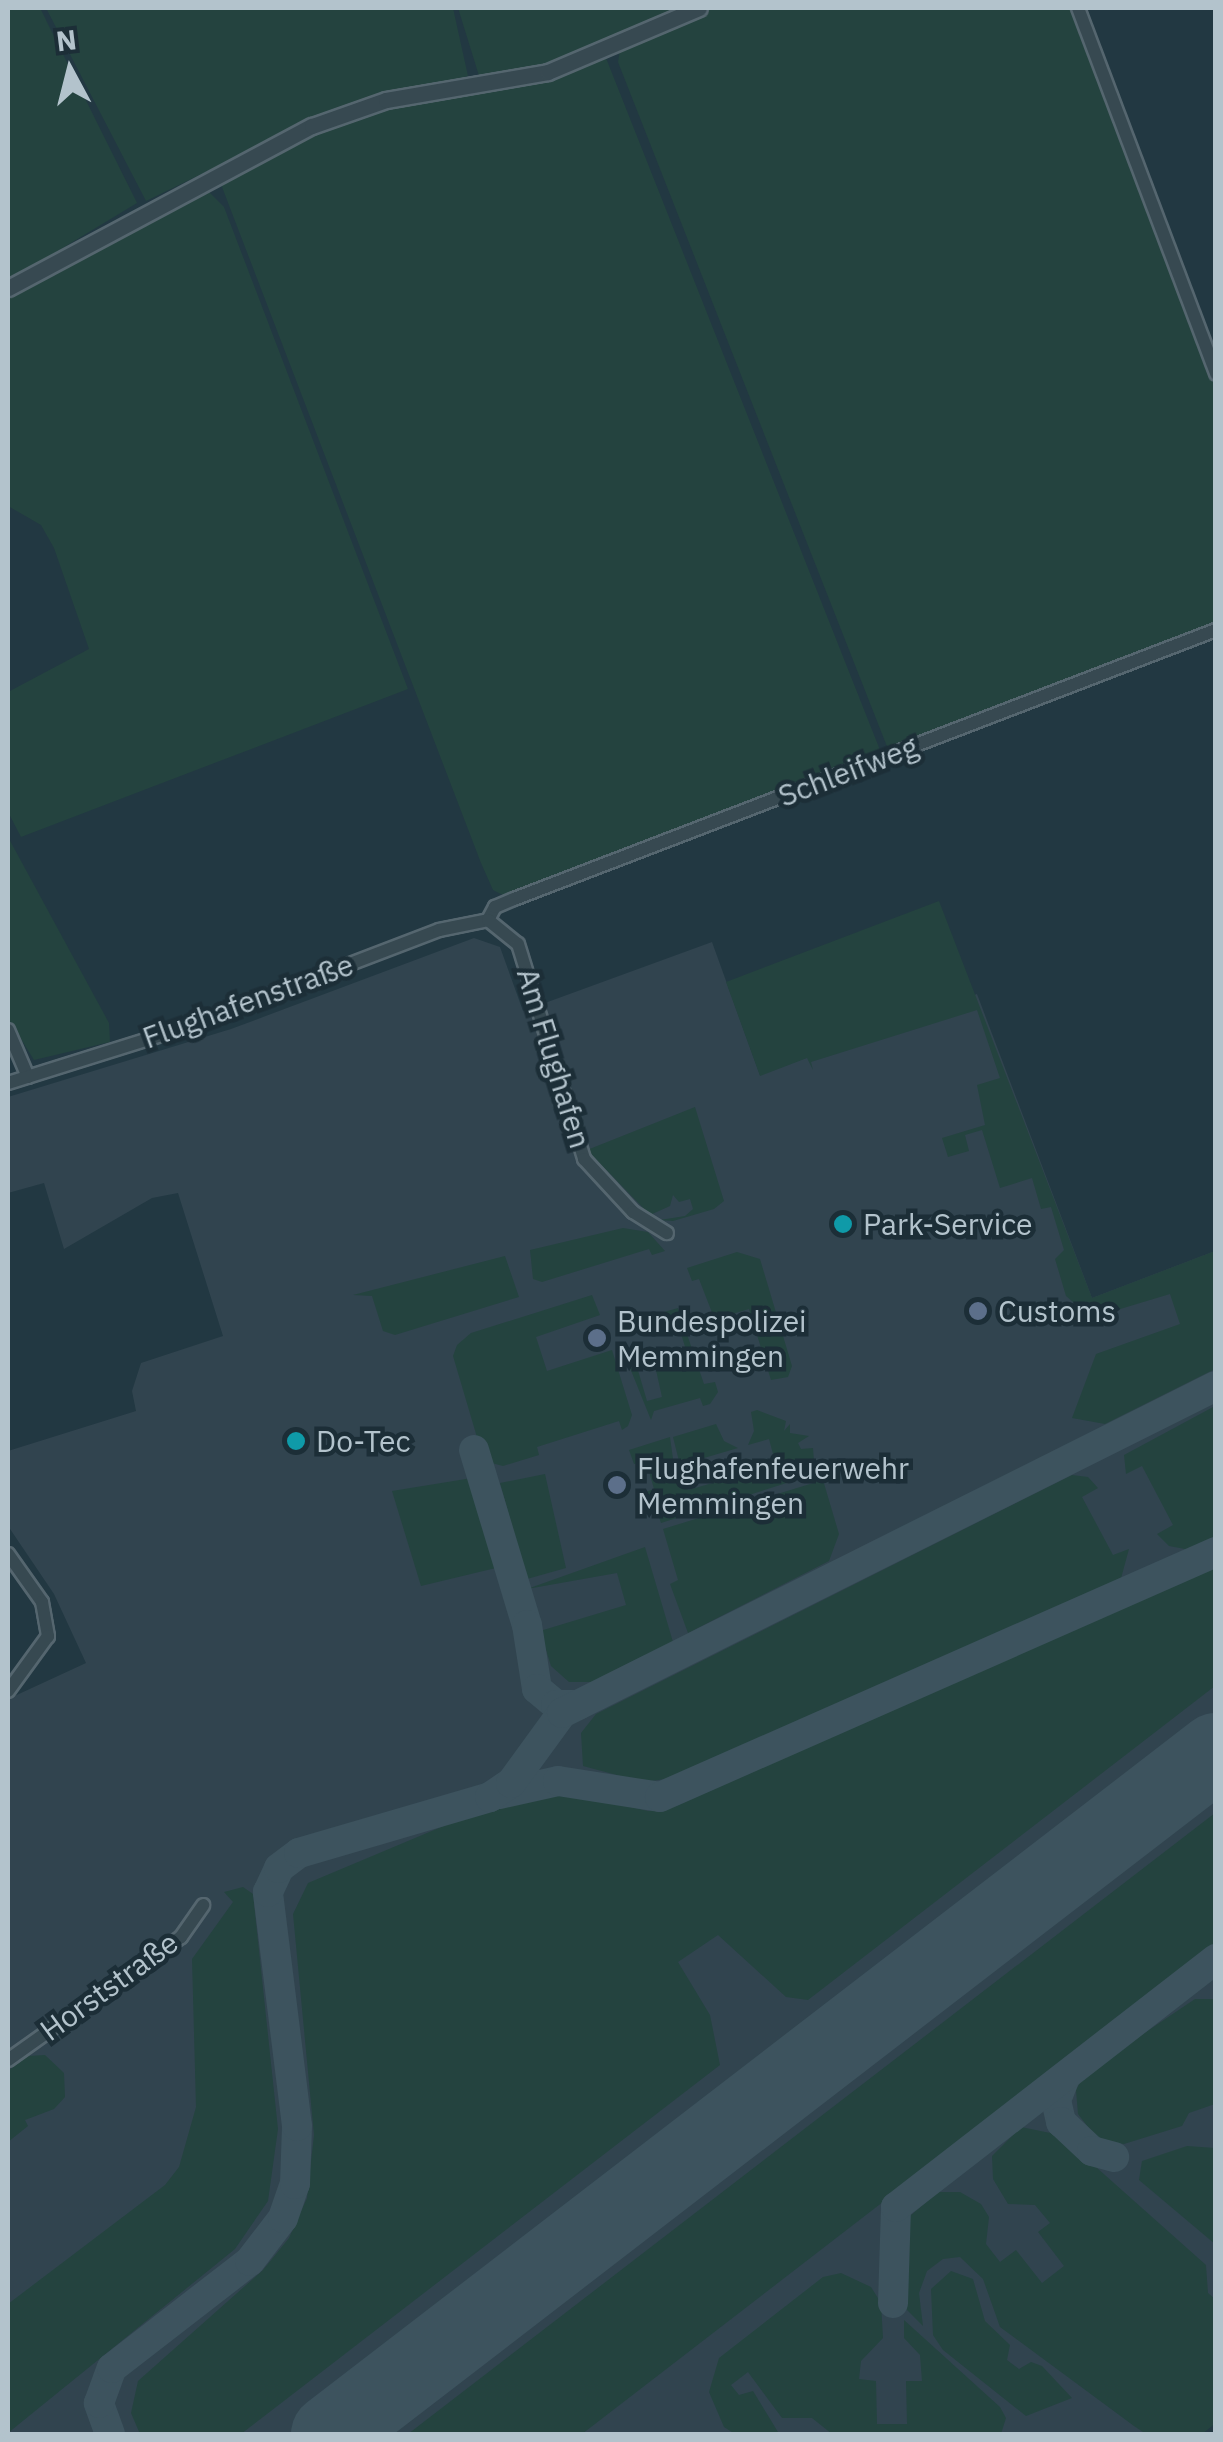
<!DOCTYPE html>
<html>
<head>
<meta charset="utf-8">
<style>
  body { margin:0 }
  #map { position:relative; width:1223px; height:2442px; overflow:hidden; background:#223842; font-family:"IBM Plex Sans",sans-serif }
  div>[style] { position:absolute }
  .airport>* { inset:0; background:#31444f }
  .green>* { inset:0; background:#24433f }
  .taxiway>* { height:30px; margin:-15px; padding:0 15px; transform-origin:15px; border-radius:15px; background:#3d535e }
  .runway>* { height:78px; margin:-39px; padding:0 39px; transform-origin:39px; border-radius:39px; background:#3d535e }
  .roads { filter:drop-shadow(2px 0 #55666f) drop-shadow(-2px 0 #55666f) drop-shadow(0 2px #55666f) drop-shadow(0 -2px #55666f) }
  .minor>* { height:12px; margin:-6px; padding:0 6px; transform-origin:6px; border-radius:6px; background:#374951 }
  .tertiary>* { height:15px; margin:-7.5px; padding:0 7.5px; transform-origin:7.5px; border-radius:7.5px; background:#374951 }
  .dots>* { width:28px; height:28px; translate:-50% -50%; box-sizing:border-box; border:5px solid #1c2e37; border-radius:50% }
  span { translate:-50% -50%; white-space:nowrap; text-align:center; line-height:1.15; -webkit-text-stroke:9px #1c2e37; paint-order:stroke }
  .street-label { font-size:30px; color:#b3c3cc }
  .poi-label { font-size:30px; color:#b3c3cc }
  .left { translate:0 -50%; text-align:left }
  .frame { position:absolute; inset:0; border:10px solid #b3c3cc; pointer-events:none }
  .north { position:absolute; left:20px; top:20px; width:100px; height:100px; -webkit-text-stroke:8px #1c2e37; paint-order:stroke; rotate:353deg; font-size:28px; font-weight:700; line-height:40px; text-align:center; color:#b3c3cc }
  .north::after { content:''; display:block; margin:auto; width:35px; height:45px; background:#b3c3cc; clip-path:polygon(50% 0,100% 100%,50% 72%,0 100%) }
</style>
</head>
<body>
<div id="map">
  <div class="airport">
    <div style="clip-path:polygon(474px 938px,500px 947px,523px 1011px,712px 942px,760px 1075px,977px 994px,1092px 1298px,1215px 1251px,1215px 2421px,1199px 2434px,8px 2434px,8px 1699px,86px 1663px,54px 1594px,8px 1526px,8px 1451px,136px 1411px,132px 1391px,141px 1363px,223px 1336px,178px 1193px,152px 1198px,64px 1249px,44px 1183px,8px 1193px,8px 1097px,231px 1029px)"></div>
  </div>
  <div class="green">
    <div style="clip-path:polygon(8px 8px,40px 8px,137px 203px,8px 281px)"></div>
    <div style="clip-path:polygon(46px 8px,453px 8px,468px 76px,263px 144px,146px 201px)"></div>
    <div style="clip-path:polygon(458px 8px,686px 8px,548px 66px,480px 79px)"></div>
    <div style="clip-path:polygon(712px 8px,1074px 8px,1215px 386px,1215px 626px,888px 749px,618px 62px,620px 50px)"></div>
    <div style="clip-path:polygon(606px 58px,880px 750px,505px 896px,493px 890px,481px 863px,222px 187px,223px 180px,318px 130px,376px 110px,515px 87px)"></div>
    <div style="clip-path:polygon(205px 188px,224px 207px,408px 689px,21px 837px,8px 812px,8px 692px,89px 649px,54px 548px,41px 525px,8px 506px,8px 295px)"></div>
    <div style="clip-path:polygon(8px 837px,109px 1023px,110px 1042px,34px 1060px,8px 1018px)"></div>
    <div style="clip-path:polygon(939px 901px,1092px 1298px,1215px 1251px,1215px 1369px,1105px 1424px,1072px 1418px,1096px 1354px,1180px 1324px,1170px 1294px,1097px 1316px,1093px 1304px,1079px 1307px,1066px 1296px,1055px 1259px,1064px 1250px,1051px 1207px,1041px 1209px,1032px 1178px,1000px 1188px,982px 1130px,965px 1135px,969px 1151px,948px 1157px,942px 1138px,985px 1125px,977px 1085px,1000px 1078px,977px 1010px,811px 1062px,813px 1070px,807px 1058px,760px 1076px,726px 982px)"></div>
    <div style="clip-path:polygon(695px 1107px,724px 1201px,714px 1209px,673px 1221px,660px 1220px,685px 1216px,693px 1209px,690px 1199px,679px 1202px,673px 1195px,670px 1206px,650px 1215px,587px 1150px)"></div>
    <div style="clip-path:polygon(623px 1228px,648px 1232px,665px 1251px,652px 1255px,649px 1249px,542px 1282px,533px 1279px,530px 1250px)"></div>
    <div style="clip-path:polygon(737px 1252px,760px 1259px,792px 1366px,788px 1377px,771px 1380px,749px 1309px,729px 1315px,731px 1324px,718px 1328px,699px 1279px,692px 1281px,687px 1268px)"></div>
    <div style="clip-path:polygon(505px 1256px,519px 1297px,395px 1335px,383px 1331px,372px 1296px,353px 1295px)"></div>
    <div style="clip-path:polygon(592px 1295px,600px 1315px,536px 1337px,547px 1371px,612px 1350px,632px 1415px,628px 1426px,622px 1430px,619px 1421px,537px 1447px,539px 1455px,503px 1466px,484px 1461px,453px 1356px,457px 1345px,471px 1333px)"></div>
    <div style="clip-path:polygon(678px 1308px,704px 1384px,715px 1382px,718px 1392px,710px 1404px,703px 1406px,700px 1398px,654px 1411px,651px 1420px,630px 1368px,637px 1367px,647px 1401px,662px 1397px,656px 1370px,689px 1360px,679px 1327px,664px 1331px,661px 1323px,664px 1312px)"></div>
    <div style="clip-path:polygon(1215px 1406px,1215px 1543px,1190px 1550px,1169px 1546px,1157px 1534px,1173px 1525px,1142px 1466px,1126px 1474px,1124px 1455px)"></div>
    <div style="clip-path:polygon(757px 1410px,786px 1421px,784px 1431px,790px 1424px,790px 1433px,809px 1436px,798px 1443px,801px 1449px,813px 1448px,815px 1474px,661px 1523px,657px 1511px,649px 1514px,643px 1493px,654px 1489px,646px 1461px,634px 1464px,629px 1450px,670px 1437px,675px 1473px,688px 1490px,776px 1465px,769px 1439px,748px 1445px,754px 1431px,751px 1412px)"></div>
    <div style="clip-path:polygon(716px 1424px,724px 1441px,738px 1448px,680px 1465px,673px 1437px)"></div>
    <div style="clip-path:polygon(545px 1474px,566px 1568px,527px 1579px,500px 1483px)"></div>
    <div style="clip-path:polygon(1072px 1475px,1088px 1477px,1098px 1488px,1082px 1497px,1113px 1555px,1129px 1549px,1120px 1582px,673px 1778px,643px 1782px,583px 1766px,581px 1733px,596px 1714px)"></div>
    <div style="clip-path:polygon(472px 1478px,500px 1567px,421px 1586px,392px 1491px)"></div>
    <div style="clip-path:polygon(823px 1480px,839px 1534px,829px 1561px,688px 1633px,670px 1584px,678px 1580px,663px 1529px)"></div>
    <div style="clip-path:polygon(645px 1547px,673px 1642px,595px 1682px,569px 1682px,551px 1666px,540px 1631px,626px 1605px,617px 1573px,527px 1589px)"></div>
    <div style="clip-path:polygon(1215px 1567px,1215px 1686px,808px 2000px,786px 1997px,718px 1935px,678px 1962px,710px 2015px,720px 2065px,241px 2434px,140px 2434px,131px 2413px,138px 2381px,263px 2270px,289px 2238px,307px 2198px,314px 2135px,293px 1914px,308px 1883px,446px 1825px,560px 1791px,648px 1811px,676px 1806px)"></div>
    <div style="clip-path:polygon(1215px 1813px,1215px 1946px,582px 2434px,408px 2434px)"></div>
    <div style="clip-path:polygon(243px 1887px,253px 1894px,278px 2129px,268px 2201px,235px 2249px,8px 2433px,8px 2304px,165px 2185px,179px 2167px,196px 2107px,192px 1959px,233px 1902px,224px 1892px)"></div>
    <div style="clip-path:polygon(1195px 1999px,1215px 1999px,1215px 2104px,1189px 2113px,1182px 2126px,1124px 2144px,1098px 2140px,1078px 2114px,1076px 2090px,1085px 2073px)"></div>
    <div style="clip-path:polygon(45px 2055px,64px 2073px,65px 2097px,54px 2109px,25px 2120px,28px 2126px,8px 2142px,8px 2071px,28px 2056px)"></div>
    <div style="clip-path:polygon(1021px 2127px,1060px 2135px,1206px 2265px,1208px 2293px,1215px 2299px,1216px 2423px,1202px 2434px,1146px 2434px,1134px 2426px,1000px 2327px,983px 2279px,960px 2257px,943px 2259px,927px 2271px,919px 2293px,923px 2326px,904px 2307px,910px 2216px,938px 2192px,960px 2192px,981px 2204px,989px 2217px,986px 2244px,1000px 2262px,1016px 2250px,1042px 2283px,1064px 2266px,1038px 2232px,1050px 2223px,1035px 2205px,1008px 2204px,993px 2179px,992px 2156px)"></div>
    <div style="clip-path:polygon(1187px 2146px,1215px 2148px,1215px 2244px,1139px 2180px,1142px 2161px)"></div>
    <div style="clip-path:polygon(951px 2271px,973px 2279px,985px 2321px,1010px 2345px,1007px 2360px,1019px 2369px,1031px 2362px,1042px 2366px,1072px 2398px,1026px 2416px,943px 2350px,933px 2335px,931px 2289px)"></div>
    <div style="clip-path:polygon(841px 2273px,871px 2287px,881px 2303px,883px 2338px,861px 2361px,859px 2379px,876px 2381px,877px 2424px,907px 2424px,906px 2381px,922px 2381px,920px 2355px,904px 2338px,904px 2320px,1000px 2407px,1006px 2418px,1001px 2434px,832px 2434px,812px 2418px,782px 2418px,748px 2372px,731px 2385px,739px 2395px,753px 2391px,778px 2432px,735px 2434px,724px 2427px,709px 2392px,719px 2358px,823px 2277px)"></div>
  </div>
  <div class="taxiway">
    <div style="left:474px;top:1450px;width:183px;rotate:73.2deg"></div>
    <div style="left:527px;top:1625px;width:65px;rotate:81.1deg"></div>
    <div style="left:537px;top:1689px;width:25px;rotate:40deg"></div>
    <div style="left:556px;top:1705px;width:22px"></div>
    <div style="left:499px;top:1794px;width:60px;rotate:-12.4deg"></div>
    <div style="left:558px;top:1781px;width:103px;rotate:8.9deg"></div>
    <div style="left:660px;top:1797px;width:608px;rotate:-23.78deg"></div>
    <div style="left:1065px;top:2077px;width:25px;rotate:111deg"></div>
    <div style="left:1056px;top:2100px;width:23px;rotate:77deg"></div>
    <div style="left:1061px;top:2122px;width:42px;rotate:43.1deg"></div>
    <div style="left:1092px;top:2151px;width:23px;rotate:15deg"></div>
    <div style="left:893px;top:2303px;width:96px;rotate:-88.2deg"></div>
    <div style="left:896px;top:2207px;width:405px;rotate:-37.8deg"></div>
    <div style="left:110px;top:2434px;width:33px;rotate:-110deg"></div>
    <div style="left:99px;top:2403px;width:37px;rotate:-70deg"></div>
    <div style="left:112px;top:2368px;width:175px;rotate:-37.8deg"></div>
    <div style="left:250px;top:2261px;width:54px;rotate:-52.5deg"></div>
    <div style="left:283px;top:2218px;width:36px;rotate:-71deg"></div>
    <div style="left:295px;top:2184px;width:58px;rotate:-88deg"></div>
    <div style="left:297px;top:2126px;width:236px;rotate:-97.1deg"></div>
    <div style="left:268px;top:1892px;width:26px;rotate:-65deg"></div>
    <div style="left:279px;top:1868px;width:25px;rotate:-37deg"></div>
    <div style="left:299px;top:1853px;width:199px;rotate:-16.3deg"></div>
    <div style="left:490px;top:1797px;width:25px;rotate:-34deg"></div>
    <div style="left:511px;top:1783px;width:87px;rotate:-53.9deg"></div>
    <div style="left:562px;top:1713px;width:731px;rotate:-26.57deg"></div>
  </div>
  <div class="runway">
    <div style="left:330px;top:2434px;width:1118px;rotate:-37.59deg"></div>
  </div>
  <div class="roads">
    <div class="minor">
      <div style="left:1078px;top:8px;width:391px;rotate:69.3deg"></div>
      <div style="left:488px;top:920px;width:15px;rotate:-62deg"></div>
      <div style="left:495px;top:907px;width:21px;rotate:-23deg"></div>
      <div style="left:514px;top:899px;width:752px;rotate:-20.97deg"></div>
      <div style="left:8px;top:1030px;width:51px;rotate:66.9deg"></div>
      <div style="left:8px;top:1083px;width:180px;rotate:-17.4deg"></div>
      <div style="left:180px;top:1029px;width:277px;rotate:-20.9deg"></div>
      <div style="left:439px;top:930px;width:50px;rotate:-11.5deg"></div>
      <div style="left:488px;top:920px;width:38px;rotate:39deg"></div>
      <div style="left:518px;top:944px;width:225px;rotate:72.9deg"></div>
      <div style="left:584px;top:1159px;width:72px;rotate:47.2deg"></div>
      <div style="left:633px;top:1212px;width:40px;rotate:32deg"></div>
      <div style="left:8px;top:1554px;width:59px;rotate:54.7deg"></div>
      <div style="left:42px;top:1602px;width:35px;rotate:80deg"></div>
      <div style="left:48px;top:1636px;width:68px;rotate:126deg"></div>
      <div style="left:8px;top:2060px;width:212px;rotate:-35.4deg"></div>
      <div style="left:181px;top:1937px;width:39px;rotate:-55deg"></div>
    </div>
    <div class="tertiary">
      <div style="left:8px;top:288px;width:344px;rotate:-28.1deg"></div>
      <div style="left:312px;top:126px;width:78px;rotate:-19.4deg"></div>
      <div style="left:386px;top:100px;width:164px;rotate:-9.8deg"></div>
      <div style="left:548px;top:72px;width:164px;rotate:-23deg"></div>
    </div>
  </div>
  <div class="dots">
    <div style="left:843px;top:1224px;background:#0f9aa8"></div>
    <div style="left:978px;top:1311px;background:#5c6f8a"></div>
    <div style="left:597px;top:1338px;background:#5c6f8a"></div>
    <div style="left:296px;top:1441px;background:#0f9aa8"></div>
    <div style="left:617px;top:1485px;background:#5c6f8a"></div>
  </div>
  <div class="street-label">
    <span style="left:848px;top:771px;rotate:-21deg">Schleifweg</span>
    <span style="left:248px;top:1001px;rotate:-20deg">Flughafenstraße</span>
    <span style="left:554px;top:1058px;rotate:73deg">Am Flughafen</span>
    <span style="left:109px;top:1986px;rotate:-36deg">Horststraße</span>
  </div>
  <div class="poi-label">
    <span class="left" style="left:863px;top:1224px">Park-Service</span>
    <span class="left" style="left:998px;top:1311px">Customs</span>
    <span class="left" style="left:617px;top:1338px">Bundespolizei<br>Memmingen</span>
    <span class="left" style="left:316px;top:1441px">Do-Tec</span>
    <span class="left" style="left:637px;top:1485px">Flughafenfeuerwehr<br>Memmingen</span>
  </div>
  <div class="frame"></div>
  <div class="north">N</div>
</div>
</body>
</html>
